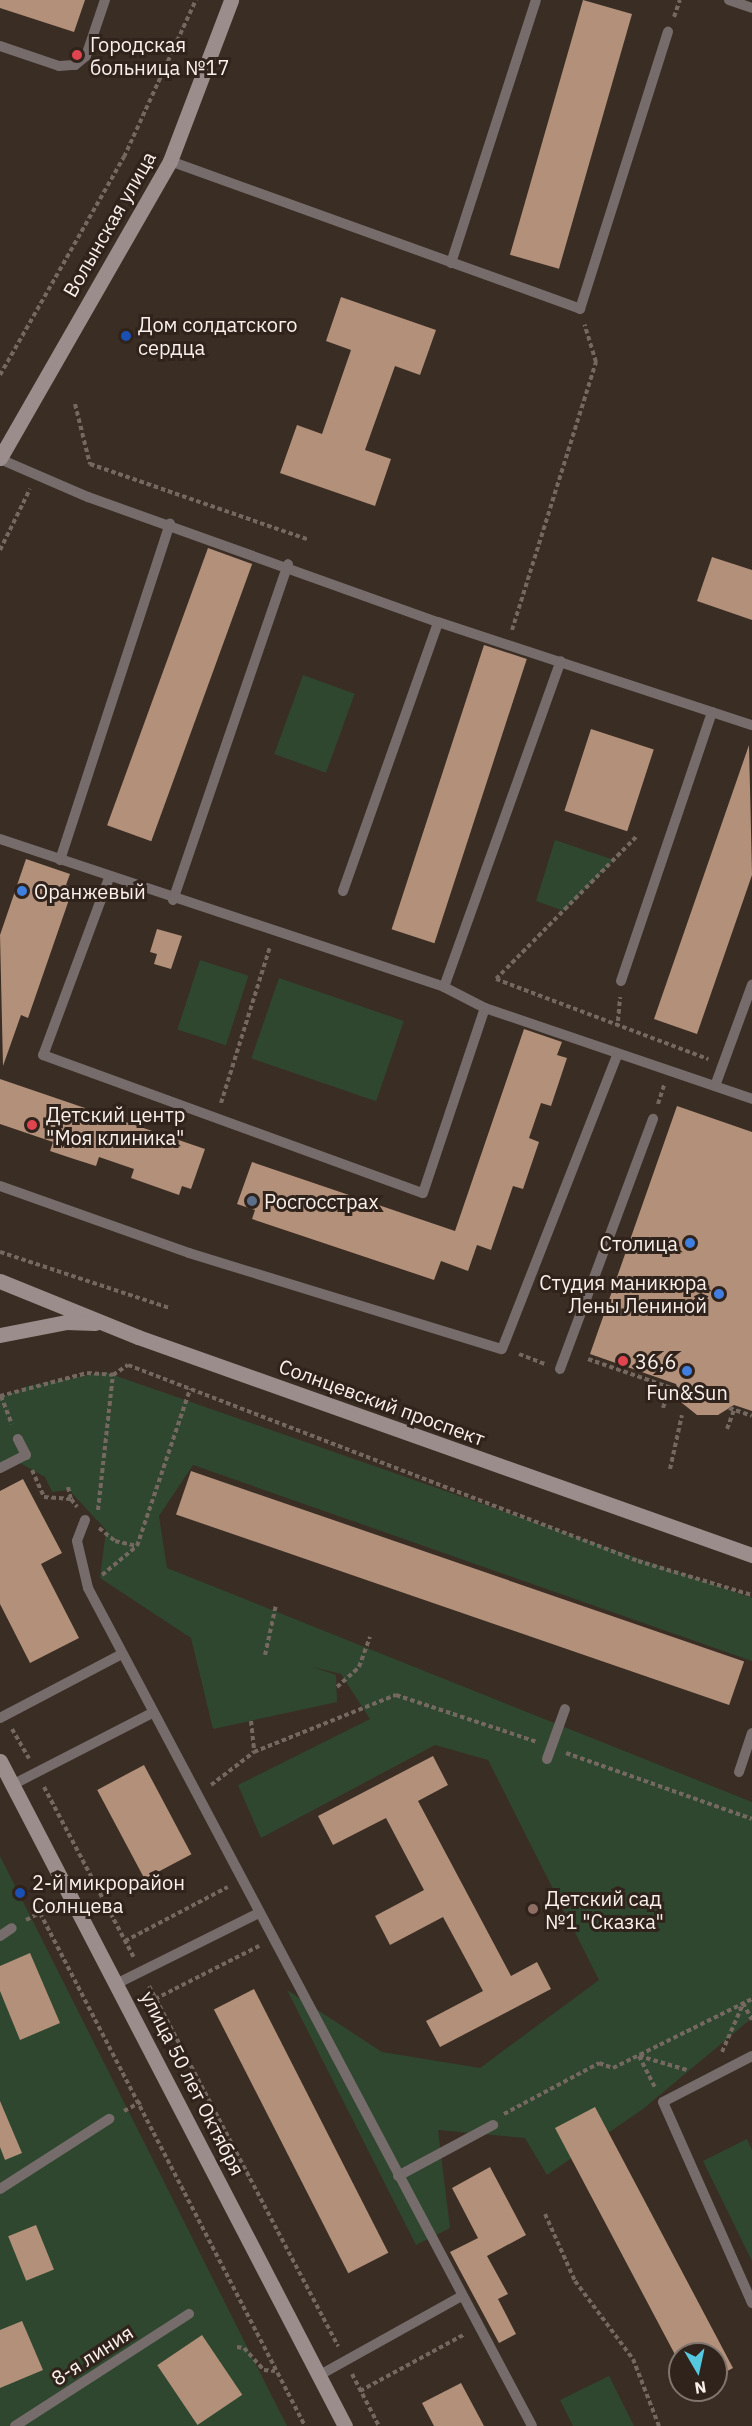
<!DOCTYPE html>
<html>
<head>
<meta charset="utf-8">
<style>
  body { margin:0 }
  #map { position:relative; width:752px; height:2426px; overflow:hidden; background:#3a2d24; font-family:"IBM Plex Sans",sans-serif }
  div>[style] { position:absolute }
  .green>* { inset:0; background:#2f472e; transform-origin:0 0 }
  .building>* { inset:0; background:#b3907a; transform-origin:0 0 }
  .path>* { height:4px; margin-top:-2px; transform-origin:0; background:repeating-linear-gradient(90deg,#746860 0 4.5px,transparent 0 7.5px) }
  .lane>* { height:10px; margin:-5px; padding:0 5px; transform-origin:5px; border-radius:5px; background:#756c6b }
  .secondary>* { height:15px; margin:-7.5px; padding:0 7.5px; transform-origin:7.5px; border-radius:7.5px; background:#9b8d8c }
  .dots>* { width:16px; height:16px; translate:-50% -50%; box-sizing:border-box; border:3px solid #30231b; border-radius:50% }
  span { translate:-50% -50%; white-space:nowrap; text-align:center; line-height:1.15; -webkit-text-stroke:6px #30231b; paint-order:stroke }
  .poi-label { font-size:20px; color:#f9f0eb }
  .left { translate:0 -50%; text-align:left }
  .right { translate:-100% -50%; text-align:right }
  .street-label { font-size:20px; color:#f9f0eb }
  .north { position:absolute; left:668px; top:2342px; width:60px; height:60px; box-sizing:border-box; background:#30231b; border:2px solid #80756e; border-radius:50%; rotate:171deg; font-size:16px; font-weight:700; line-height:24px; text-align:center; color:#f9f0eb }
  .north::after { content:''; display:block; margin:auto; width:21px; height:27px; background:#56c9e1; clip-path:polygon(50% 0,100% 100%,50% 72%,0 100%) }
</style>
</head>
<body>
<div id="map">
  <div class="green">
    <div style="left:303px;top:675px;width:55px;height:84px;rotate:20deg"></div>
    <div style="clip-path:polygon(555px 840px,614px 860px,564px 911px,536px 901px)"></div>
    <div style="left:200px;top:960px;width:51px;height:73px;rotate:18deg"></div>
    <div style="left:279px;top:978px;width:132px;height:85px;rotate:19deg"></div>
    <div style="clip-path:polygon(105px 1372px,752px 1598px,752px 1661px,193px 1465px,159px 1516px,167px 1568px,752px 1802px,752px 2018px,643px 2109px,547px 2175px,525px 2138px,438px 2130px,450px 2228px,416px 2245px,287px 1990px,382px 2052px,480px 2068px,599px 1980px,488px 1760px,435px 1745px,261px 1838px,238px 1785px,370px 1719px,341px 1674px,313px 1667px,336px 1675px,337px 1702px,213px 1729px,191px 1638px,100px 1578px,106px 1530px,69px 1490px,52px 1492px,45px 1477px,20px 1463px,0 1468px,0 1398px,28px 1386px)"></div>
    <div style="clip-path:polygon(0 1856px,287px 2426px,0 2426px)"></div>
    <div style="clip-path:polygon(747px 2139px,752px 2150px,752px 2261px,703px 2161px)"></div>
    <div style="clip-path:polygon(609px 2376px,634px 2426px,573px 2426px,560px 2400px)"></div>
  </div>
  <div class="building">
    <div style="clip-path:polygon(0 0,85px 0,74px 32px,0 8px)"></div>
    <div style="left:583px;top:0;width:51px;height:265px;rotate:16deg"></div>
    <div style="clip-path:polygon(341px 297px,436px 330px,420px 375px,395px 366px,365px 450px,391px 459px,375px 506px,280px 473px,297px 425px,322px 434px,351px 350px,326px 341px)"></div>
    <div style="left:208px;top:548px;width:47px;height:295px;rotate:20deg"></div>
    <div style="clip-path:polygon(712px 557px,752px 570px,752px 620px,697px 601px)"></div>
    <div style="left:484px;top:645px;width:45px;height:299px;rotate:18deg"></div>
    <div style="left:591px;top:729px;width:66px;height:86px;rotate:18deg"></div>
    <div style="clip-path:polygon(749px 745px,752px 875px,697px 1034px,654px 1019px)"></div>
    <div style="clip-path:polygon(26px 859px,70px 874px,66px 885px,73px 888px,28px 1018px,21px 1015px,3px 1066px,0 935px)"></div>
    <div style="clip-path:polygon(157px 929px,182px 936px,171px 969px,154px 964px,157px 954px,150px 952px)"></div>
    <div style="clip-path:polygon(524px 1029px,562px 1042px,557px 1055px,567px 1058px,551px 1106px,541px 1103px,529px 1138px,539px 1142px,523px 1189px,513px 1186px,491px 1250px,477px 1245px,468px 1271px,441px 1261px,434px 1280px,252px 1219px,255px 1210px,237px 1204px,252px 1162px,455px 1231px)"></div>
    <div style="clip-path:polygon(0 1079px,205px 1149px,191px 1189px,182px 1186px,179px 1195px,131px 1178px,134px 1169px,99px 1157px,96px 1166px,74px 1159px,50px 1151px,53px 1142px,0 1124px)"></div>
    <div style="clip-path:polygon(677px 1106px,752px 1132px,752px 1411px,734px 1405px,718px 1415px,697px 1415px,682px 1403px,676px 1384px,590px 1354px)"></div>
    <div style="left:191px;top:1471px;width:585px;height:46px;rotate:19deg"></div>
    <div style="clip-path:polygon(23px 1479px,62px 1553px,41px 1564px,79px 1638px,30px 1663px,0 1604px,0 1491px)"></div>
    <div style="clip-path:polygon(433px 1756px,448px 1785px,418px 1801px,511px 1976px,537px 1962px,551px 1989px,440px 2047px,426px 2021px,483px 1991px,443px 1917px,390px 1945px,375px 1916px,424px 1890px,386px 1818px,333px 1845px,318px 1816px)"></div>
    <div style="left:144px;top:1765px;width:101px;height:53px;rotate:62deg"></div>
    <div style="clip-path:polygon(30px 1953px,60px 2023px,20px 2040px,0 1991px,0 1966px)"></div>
    <div style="left:254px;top:1989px;width:296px;height:45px;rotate:63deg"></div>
    <div style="clip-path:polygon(0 2101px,22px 2153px,5px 2160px,0 2147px)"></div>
    <div style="clip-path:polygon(595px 2107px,733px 2368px,716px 2377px,716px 2354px,680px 2354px,680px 2364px,555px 2128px)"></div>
    <div style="clip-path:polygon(490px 2167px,526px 2235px,487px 2256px,508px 2294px,498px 2299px,516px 2334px,499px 2343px,450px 2252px,478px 2238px,452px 2188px)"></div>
    <div style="left:36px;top:2225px;width:48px;height:30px;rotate:68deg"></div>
    <div style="clip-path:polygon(22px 2321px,43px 2370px,0 2388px,0 2330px)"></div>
    <div style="left:202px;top:2335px;width:72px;height:54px;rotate:56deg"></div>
    <div style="clip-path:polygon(461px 2383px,484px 2426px,434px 2426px,422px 2403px)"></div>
  </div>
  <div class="path">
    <div style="left:674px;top:17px;width:18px;rotate:-71deg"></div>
    <div style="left:0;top:375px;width:251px;rotate:-60.4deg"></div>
    <div style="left:124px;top:157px;width:173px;rotate:-65.4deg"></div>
    <div style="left:75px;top:404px;width:62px;rotate:76deg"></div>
    <div style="left:90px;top:464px;width:232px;rotate:19.1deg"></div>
    <div style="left:0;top:550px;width:68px;rotate:-63.8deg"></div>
    <div style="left:512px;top:630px;width:281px;rotate:-72.6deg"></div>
    <div style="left:596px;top:362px;width:39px;rotate:-107deg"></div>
    <div style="left:636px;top:837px;width:199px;rotate:134.6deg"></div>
    <div style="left:496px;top:979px;width:227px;rotate:20.7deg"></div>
    <div style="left:618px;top:1021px;width:24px;rotate:-85deg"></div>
    <div style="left:221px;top:1103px;width:164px;rotate:-72.6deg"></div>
    <div style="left:658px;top:1104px;width:20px;rotate:-72deg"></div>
    <div style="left:0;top:1252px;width:178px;rotate:18.3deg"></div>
    <div style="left:519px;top:1354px;width:28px;rotate:21deg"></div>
    <div style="left:588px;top:1359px;width:94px;rotate:19.2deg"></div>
    <div style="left:0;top:1396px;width:90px;rotate:-14.8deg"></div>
    <div style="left:87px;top:1373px;width:26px;rotate:4deg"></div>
    <div style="left:113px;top:1375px;width:18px;rotate:-34deg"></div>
    <div style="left:128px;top:1365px;width:546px;rotate:21.02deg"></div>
    <div style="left:638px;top:1561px;width:119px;rotate:16.6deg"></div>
    <div style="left:1px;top:1396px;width:30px;rotate:69deg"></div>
    <div style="left:663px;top:1408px;width:22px;rotate:-72deg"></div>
    <div style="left:729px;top:1408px;width:24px;rotate:19deg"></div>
    <div style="left:727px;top:1429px;width:20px;rotate:-70deg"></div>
    <div style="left:670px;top:1469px;width:55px;rotate:-77.5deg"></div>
    <div style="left:32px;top:1470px;width:30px;rotate:66deg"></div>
    <div style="left:44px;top:1497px;width:27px;rotate:4deg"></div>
    <div style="left:71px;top:1499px;width:10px;rotate:53deg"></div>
    <div style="left:68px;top:1487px;width:12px;rotate:76deg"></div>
    <div style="left:98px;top:1510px;width:136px;rotate:-83.7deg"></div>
    <div style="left:99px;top:1528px;width:21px;rotate:39deg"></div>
    <div style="left:115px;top:1541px;width:23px;rotate:13deg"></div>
    <div style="left:102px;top:1575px;width:45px;rotate:-39.6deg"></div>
    <div style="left:137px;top:1546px;width:166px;rotate:-71.3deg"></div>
    <div style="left:265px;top:1655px;width:51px;rotate:-77.6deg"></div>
    <div style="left:337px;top:1687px;width:30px;rotate:-42deg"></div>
    <div style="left:359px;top:1667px;width:32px;rotate:-70deg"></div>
    <div style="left:251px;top:1721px;width:31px;rotate:84deg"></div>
    <div style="left:12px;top:1729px;width:34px;rotate:60deg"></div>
    <div style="left:566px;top:1753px;width:197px;rotate:19.5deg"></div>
    <div style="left:211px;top:1785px;width:54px;rotate:-37.5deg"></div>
    <div style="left:254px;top:1752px;width:153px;rotate:-21.9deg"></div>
    <div style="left:396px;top:1695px;width:149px;rotate:18.4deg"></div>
    <div style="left:44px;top:1787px;width:193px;rotate:62.2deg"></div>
    <div style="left:26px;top:1920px;width:16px;rotate:-27deg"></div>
    <div style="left:40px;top:1913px;width:577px;rotate:62.68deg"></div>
    <div style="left:125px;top:1941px;width:116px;rotate:-27.7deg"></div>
    <div style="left:149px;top:1986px;width:407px;rotate:62.3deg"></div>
    <div style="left:155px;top:1999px;width:117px;rotate:-27deg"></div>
    <div style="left:743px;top:2003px;width:19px;rotate:62deg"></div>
    <div style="left:722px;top:2052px;width:52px;rotate:-66.4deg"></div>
    <div style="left:639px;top:2056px;width:50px;rotate:16.3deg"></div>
    <div style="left:639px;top:2056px;width:36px;rotate:63deg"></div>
    <div style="left:124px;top:2111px;width:19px;rotate:-28deg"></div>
    <div style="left:504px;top:2114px;width:108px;rotate:-28.2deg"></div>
    <div style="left:599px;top:2063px;width:15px;rotate:20deg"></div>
    <div style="left:613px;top:2068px;width:155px;rotate:-26.4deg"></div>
    <div style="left:545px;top:2214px;width:73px;rotate:65.9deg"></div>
    <div style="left:575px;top:2281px;width:97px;rotate:53.4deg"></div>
    <div style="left:633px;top:2359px;width:72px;rotate:68.8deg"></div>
    <div style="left:237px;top:2347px;width:7px;rotate:8deg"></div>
    <div style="left:244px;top:2348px;width:30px;rotate:48deg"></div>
    <div style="left:264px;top:2370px;width:11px;rotate:5deg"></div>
    <div style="left:352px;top:2374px;width:59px;rotate:62.6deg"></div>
    <div style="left:360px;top:2391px;width:119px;rotate:-28.5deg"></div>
  </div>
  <div class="lane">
    <div style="left:729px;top:0;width:24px;rotate:19deg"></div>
    <div style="left:0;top:46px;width:62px;rotate:18.7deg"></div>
    <div style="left:59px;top:66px;width:16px;rotate:-4deg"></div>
    <div style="left:75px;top:65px;width:14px;rotate:-39deg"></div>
    <div style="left:86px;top:56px;width:59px;rotate:-71.3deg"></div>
    <div style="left:170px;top:161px;width:436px;rotate:19.8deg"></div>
    <div style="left:580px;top:309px;width:291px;rotate:-72.4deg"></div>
    <div style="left:451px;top:263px;width:276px;rotate:-72.1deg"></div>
    <div style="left:0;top:459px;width:96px;rotate:23.4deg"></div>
    <div style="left:88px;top:497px;width:372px;rotate:19.7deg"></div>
    <div style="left:438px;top:622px;width:330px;rotate:18.2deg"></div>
    <div style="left:0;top:839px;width:468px;rotate:18.4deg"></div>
    <div style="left:444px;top:987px;width:46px;rotate:27.1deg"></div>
    <div style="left:485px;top:1008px;width:282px;rotate:18.8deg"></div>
    <div style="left:60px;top:860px;width:354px;rotate:-71.9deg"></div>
    <div style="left:109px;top:878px;width:189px;rotate:110.4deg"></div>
    <div style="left:43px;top:1055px;width:404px;rotate:20deg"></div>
    <div style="left:423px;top:1193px;width:195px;rotate:-71.5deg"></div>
    <div style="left:343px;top:891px;width:285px;rotate:-70.5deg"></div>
    <div style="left:173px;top:900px;width:355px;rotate:-71.1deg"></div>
    <div style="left:621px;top:981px;width:284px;rotate:-71.3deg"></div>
    <div style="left:444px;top:987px;width:346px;rotate:-70.3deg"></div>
    <div style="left:715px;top:1086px;width:108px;rotate:-69.9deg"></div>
    <div style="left:0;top:1186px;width:201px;rotate:19.5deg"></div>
    <div style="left:189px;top:1253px;width:327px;rotate:17.1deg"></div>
    <div style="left:502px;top:1349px;width:316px;rotate:-68.6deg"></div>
    <div style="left:560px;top:1369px;width:267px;rotate:-69.6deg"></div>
    <div style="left:0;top:1468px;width:29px;rotate:-27deg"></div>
    <div style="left:26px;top:1455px;width:18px;rotate:-117deg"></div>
    <div style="left:85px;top:1520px;width:22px;rotate:111deg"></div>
    <div style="left:77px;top:1541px;width:48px;rotate:76.8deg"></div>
    <div style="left:88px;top:1588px;width:948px;rotate:62.08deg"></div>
    <div style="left:0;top:1718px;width:138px;rotate:-27.7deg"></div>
    <div style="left:547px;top:1759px;width:53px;rotate:-70.2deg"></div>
    <div style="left:739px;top:1772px;width:41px;rotate:-71.6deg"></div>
    <div style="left:12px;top:1785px;width:157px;rotate:-27.2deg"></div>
    <div style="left:0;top:1936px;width:14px;rotate:-34deg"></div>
    <div style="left:118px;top:1983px;width:155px;rotate:-26.4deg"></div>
    <div style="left:752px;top:2056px;width:100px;rotate:152.7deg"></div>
    <div style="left:663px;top:2102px;width:220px;rotate:66.1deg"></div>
    <div style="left:398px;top:2176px;width:108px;rotate:-28.2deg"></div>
    <div style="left:0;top:2189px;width:130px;rotate:-32.7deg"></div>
    <div style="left:318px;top:2376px;width:165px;rotate:-29.1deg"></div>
    <div style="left:15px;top:2426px;width:207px;rotate:-32.8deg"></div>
  </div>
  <div class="secondary">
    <div style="left:0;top:458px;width:342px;rotate:-60.2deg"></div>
    <div style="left:170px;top:161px;width:172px;rotate:-69.2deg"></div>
    <div style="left:0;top:1281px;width:149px;rotate:22.1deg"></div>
    <div style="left:138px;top:1337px;width:652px;rotate:19.55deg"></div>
    <div style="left:0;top:1335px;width:67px;rotate:-11.1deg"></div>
    <div style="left:66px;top:1322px;width:29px;rotate:2deg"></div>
    <div style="left:0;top:1761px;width:749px;rotate:62.58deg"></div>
  </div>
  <div class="dots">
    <div style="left:77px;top:55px;background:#e0444e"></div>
    <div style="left:126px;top:336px;background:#1a4fb4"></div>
    <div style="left:22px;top:891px;background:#3f7fe0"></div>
    <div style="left:32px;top:1125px;background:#e0444e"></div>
    <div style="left:252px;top:1201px;background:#5c6f8a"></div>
    <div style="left:690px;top:1243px;background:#3f7fe0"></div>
    <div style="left:719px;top:1294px;background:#3f7fe0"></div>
    <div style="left:623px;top:1361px;background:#e0444e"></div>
    <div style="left:687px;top:1371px;background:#3f7fe0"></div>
    <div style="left:20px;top:1893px;background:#1a4fb4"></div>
    <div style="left:533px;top:1909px;background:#8d6e63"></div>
  </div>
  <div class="poi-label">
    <span class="left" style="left:90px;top:56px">Городская<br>больница №17</span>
    <span class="left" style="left:138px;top:336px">Дом солдатского<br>сердца</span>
    <span class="left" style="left:34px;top:891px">Оранжевый</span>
    <span class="left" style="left:46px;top:1126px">Детский центр<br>"Моя клиника"</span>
    <span class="left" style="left:264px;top:1201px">Росгосстрах</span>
    <span class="right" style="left:678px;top:1243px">Столица</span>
    <span class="right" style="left:707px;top:1294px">Студия маникюра<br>Лены Лениной</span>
    <span class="left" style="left:635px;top:1361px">36,6</span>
    <span style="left:687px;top:1392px">Fun&amp;Sun</span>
    <span class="left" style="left:32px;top:1894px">2-й микрорайон<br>Солнцева</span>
    <span class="left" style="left:545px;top:1910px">Детский сад<br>№1 "Сказка"</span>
  </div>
  <div class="street-label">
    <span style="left:109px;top:224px;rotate:-60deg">Волынская улица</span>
    <span style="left:382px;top:1402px;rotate:20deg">Солнцевский проспект</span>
    <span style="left:193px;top:2083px;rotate:63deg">улица 50 лет Октября</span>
    <span style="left:92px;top:2355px;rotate:-33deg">8-я линия</span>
  </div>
  <div class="north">N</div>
</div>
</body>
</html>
